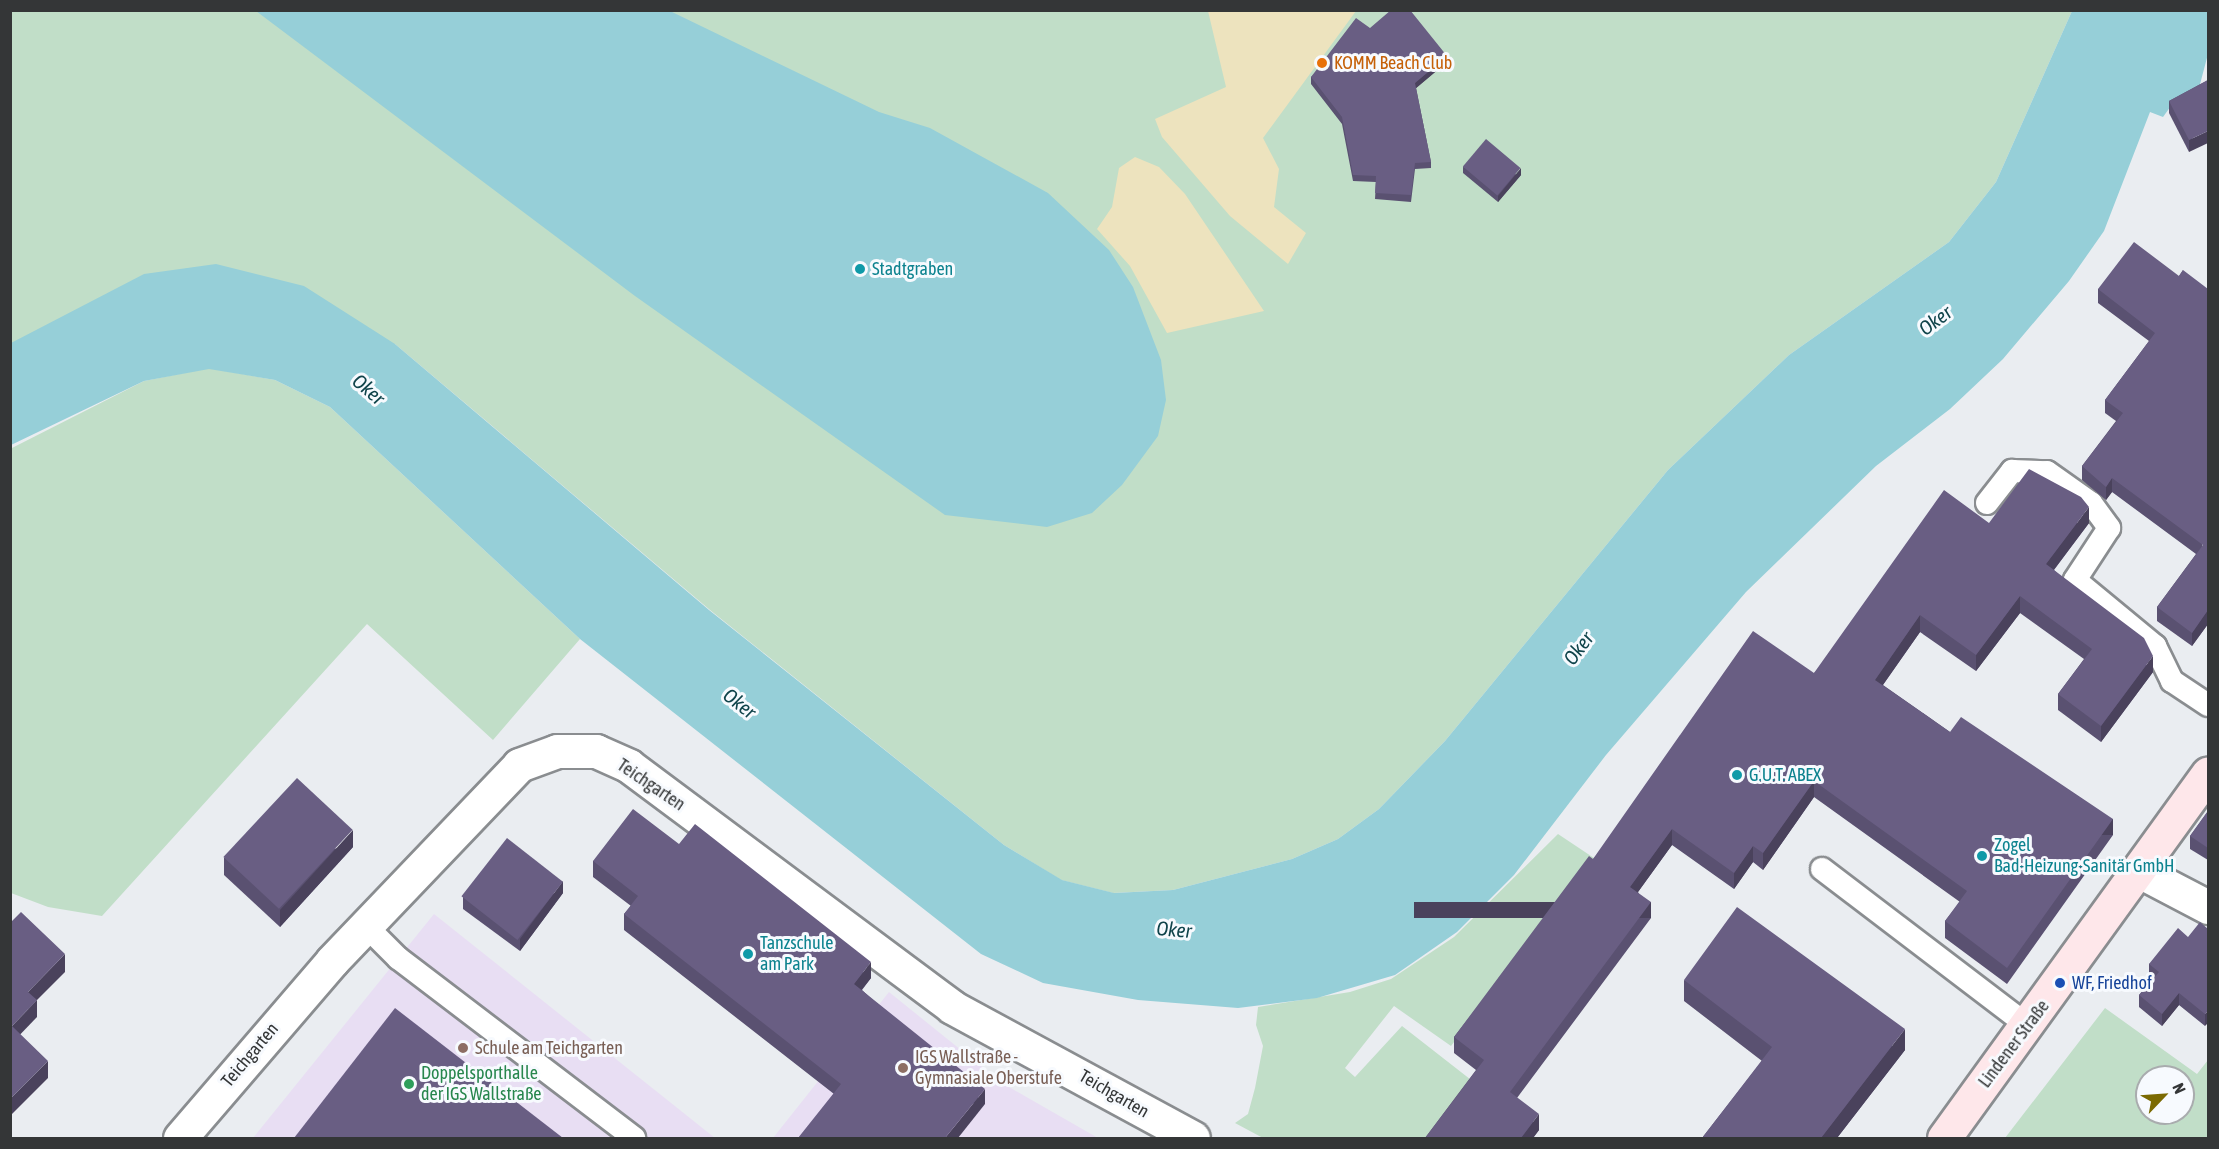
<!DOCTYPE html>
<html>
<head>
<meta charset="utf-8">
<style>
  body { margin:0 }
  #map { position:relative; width:2219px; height:1149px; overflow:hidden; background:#eaedf1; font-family:"Asap Condensed",sans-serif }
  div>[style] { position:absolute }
  .education>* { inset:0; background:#e8def3 }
  .green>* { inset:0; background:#c1dec8 }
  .sand>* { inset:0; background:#ede3be }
  .water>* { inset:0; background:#96cfd8 }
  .roads { filter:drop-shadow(2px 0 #8a8d90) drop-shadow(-2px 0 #8a8d90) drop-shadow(0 2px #8a8d90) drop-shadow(0 -2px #8a8d90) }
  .service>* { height:22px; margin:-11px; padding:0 11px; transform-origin:11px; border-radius:11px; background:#fff }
  .minor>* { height:33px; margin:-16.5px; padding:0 16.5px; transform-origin:16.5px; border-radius:16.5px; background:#fff }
  .secondary>* { height:33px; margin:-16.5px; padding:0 16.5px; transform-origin:16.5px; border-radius:16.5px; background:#fee7ea }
  .wall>* { inset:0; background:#5a5171 }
  .shaded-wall>* { inset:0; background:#4a425c; transform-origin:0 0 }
  .building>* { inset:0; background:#695e83; transform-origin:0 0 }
  .dots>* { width:16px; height:16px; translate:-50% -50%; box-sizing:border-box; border:3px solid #f7fafe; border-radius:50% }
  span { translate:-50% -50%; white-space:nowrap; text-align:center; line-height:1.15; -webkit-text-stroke:6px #f7fafe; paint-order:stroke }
  .food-label { font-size:18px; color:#c56008 }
  .left { translate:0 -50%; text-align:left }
  .culture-label { font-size:18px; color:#0d838f }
  .street-label { font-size:18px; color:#343637 }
  .transit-label { font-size:18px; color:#164399 }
  .education-label { font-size:18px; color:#785e54 }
  .leisure-label { font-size:18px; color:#27864d }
  .water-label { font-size:20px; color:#10444b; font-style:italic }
  .frame { position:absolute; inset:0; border:12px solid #343637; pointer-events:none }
  .north { position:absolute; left:2135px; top:1065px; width:60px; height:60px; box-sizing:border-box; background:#f7fafe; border:2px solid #a9acae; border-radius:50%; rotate:65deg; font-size:16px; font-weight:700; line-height:24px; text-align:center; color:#343637 }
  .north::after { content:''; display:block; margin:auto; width:21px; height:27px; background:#7b6a02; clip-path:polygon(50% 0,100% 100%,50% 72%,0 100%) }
</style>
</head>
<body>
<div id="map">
  <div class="education">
    <div style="clip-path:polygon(434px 914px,715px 1138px,253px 1138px)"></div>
    <div style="clip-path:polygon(889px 992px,1002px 1083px,1098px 1138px,773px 1138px)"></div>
  </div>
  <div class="green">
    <div style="clip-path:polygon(10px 11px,2072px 11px,1996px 182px,1949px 242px,1789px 355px,1668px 470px,1445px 741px,1379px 809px,1338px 839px,1292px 859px,1173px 890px,1113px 893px,1061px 880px,1004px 845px,710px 610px,395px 344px,11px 343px)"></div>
    <div style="clip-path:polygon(209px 368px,275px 380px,330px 407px,580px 639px,493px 740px,367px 624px,102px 916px,48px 907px,11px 893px,10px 449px,144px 381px)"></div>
    <div style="clip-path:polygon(1558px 834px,1594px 858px,1451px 1046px,1394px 1006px,1345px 1068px,1355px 1077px,1402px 1026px,1475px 1083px,1435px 1138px,1263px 1138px,1235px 1123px,1248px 1114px,1255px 1088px,1263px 1046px,1256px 1025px,1258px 1007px,1350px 992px,1391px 979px,1454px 937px)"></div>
    <div style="clip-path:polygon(evenodd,2105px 1008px,2197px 1074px,2208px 1060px,2208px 1138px,2005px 1138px,2105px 1008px,2147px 1077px,2183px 1077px,2183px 1113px,2147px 1113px,2147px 1077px)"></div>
  </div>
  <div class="sand">
    <div style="clip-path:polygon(1208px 11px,1356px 11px,1263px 138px,1279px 169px,1274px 207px,1306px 233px,1288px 264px,1230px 216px,1162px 137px,1155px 119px,1226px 87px)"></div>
    <div style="clip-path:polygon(1135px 157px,1159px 167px,1185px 194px,1264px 311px,1167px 333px,1130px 266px,1097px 229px,1112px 207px,1119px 168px)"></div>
  </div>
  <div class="water">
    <div style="clip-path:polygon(256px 11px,670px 11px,879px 112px,930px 128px,1048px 193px,1109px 250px,1133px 287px,1161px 360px,1166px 400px,1158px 436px,1122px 485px,1092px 513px,1047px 527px,945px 515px,635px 296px)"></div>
    <div style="clip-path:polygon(2072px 11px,2208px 11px,2208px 54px,2199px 88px,2176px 99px,2163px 117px,2150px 112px,2104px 231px,2069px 281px,2003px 359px,1950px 409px,1876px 466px,1746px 592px,1606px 755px,1514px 875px,1457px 932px,1395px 975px,1317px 998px,1238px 1008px,1138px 1000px,1043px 983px,981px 954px,580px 639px,330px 407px,275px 380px,209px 369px,144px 381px,11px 445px,11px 343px,144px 274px,216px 264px,304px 286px,395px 344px,709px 610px,1004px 845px,1062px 880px,1114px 893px,1173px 890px,1292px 859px,1338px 839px,1379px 809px,1445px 741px,1668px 470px,1789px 355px,1949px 242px,1996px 182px)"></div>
  </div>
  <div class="roads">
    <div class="service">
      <div style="left:1987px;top:503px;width:41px;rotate:-52deg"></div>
      <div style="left:2012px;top:471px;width:35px;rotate:2deg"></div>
      <div style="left:2047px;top:472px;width:54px;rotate:35.2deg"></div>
      <div style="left:2091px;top:503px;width:31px;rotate:54deg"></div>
      <div style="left:2109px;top:528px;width:62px;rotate:123.2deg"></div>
      <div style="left:2075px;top:580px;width:104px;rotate:39.5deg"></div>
      <div style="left:2155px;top:646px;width:39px;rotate:64deg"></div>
      <div style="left:2172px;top:681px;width:43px;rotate:33.7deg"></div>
      <div style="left:1822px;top:869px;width:259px;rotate:37.3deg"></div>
      <div style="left:365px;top:925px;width:47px;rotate:45deg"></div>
      <div style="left:398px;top:958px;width:297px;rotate:37.3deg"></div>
    </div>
    <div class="minor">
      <div style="left:2139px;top:871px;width:78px;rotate:27.6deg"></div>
      <div style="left:180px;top:1138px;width:233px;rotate:-49.3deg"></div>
      <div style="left:332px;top:961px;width:271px;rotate:-46.3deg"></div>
      <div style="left:519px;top:765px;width:40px;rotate:-20.2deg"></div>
      <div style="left:557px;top:751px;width:39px"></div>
      <div style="left:596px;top:751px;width:36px;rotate:24deg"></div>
      <div style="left:629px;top:766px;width:403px;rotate:36.7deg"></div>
      <div style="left:952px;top:1007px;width:274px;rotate:28.5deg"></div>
    </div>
    <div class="secondary">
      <div style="left:1944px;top:1138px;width:450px;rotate:-54.1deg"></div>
    </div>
  </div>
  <div class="wall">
    <div style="clip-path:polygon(1370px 28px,1447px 62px,1416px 88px,1431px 162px,1431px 168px,1415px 169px,1411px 202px,1375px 199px,1376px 182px,1353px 181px,1342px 124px,1311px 84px,1311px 77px)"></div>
    <div style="clip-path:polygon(2208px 80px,2189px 152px,2169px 113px,2169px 101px)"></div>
    <div style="clip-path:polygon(1463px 167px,1521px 175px,1498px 202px,1463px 173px)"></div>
    <div style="clip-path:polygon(2183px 270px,2208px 624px,2192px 646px,2157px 621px,2157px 607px,2196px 554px,2112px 492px,2106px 500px,2082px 480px,2082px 466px,2116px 421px,2105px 413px,2105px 400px,2149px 341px,2098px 303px,2098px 289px,2179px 276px)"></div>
    <div style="clip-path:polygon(1989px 523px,2089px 523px,2054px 570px,2153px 672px,2101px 742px,2058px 710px,2058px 694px,2084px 659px,2020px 613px,1976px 671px,1920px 632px,1883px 685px,1950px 732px,2113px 835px,2007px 984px,1945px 938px,1945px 921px,1960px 902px,1814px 797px,1763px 870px,1753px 862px,1734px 889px,1672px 845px,1638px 892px,1651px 918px,1517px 1098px,1539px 1130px,1533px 1138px,1425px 1138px,1476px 1070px,1454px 1053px,1454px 1037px,1593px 859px,1814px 673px)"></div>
    <div style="clip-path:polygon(2208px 811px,2208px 860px,2190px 849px,2190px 836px)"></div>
    <div style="clip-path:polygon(679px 844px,871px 978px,862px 990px,985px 1104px,834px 1094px,624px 930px,624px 914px,631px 906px,593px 877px,593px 861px)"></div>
    <div style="clip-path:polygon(353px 847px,280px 927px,224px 875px,224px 858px)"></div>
    <div style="clip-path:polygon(563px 893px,520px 951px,463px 909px,463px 897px)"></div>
    <div style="clip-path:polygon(2208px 929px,2205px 1026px,2179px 1005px,2162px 1026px,2139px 1007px,2139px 995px,2153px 979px,2149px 976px,2149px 964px)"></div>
    <div style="clip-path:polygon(1684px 980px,1905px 1050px,1837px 1138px,1702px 1138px,1762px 1061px,1684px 1001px)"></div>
  </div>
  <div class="shaded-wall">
    <div style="clip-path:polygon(1447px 56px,1447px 62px,1415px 89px,1415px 83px)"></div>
    <div style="clip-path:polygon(2208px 131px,2208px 143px,2189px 152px,2189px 140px)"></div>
    <div style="clip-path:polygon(1521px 168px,1521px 175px,1498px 202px,1498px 196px)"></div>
    <div style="clip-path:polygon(2112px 478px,2112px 492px,2106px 500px,2106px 487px)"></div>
    <div style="clip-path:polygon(2089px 507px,2089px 523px,2046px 580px,2046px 564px)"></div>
    <div style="clip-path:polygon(2020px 596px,2020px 613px,1976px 671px,1976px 655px)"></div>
    <div style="clip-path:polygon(2208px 610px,2208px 624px,2192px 646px,2192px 633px)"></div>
    <div style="clip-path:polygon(1920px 615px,1920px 632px,1875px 696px,1875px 680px)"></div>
    <div style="clip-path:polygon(2153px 656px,2153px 672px,2101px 742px,2101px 726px)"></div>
    <div style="clip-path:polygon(1814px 781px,1814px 797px,1763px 870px,1763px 853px)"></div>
    <div style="left:2113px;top:819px;width:16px;height:183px;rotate:90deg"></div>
    <div style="clip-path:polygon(1672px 829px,1672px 845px,1630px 903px,1630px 887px)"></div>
    <div style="clip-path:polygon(353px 830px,353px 847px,280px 927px,280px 910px)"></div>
    <div style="clip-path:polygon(1753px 846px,1753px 862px,1734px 889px,1734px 873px)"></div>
    <div style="clip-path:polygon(563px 881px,563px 893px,520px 951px,520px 939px)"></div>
    <div style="left:1651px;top:902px;width:16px;height:237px;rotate:90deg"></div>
    <div style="clip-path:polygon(65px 954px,65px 972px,28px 1009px,28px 992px)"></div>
    <div style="clip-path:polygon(871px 962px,871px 978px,854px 999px,854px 984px)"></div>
    <div style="clip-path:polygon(2179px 993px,2179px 1005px,2162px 1026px,2162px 1014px)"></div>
    <div style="clip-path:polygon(37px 1000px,37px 1017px,12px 1043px,12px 1026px)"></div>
    <div style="clip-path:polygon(2208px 1011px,2208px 1023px,2205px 1026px,2205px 1014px)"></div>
    <div style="clip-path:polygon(1905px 1029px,1905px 1050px,1837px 1138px,1821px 1138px)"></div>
    <div style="clip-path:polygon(48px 1061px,48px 1078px,10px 1116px,10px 1099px)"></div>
    <div style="clip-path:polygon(985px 1089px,985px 1104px,958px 1138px,945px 1138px)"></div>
    <div style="clip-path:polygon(1539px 1114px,1539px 1130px,1533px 1138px,1521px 1138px)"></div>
  </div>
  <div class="building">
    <div style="clip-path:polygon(1391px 10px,1410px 10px,1447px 56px,1415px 83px,1431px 162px,1415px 163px,1411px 195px,1375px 193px,1376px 176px,1353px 175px,1342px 117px,1311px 77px,1356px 18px,1370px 28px)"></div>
    <div style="clip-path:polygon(2208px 80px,2208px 131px,2189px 140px,2169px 101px)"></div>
    <div style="left:1486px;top:139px;width:45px;height:36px;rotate:40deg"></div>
    <div style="clip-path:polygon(2134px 242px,2179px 276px,2183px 270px,2208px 289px,2208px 610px,2192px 633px,2157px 607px,2203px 545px,2112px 478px,2106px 487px,2082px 466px,2123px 413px,2105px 400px,2155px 333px,2098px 289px)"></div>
    <div style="clip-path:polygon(2029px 469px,2081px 497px,2089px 507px,2046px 564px,2144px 638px,2153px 656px,2101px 726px,2058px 694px,2092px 649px,2020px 596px,1976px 655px,1920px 615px,1875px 680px,1950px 732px,1961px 717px,2113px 819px,2007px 968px,1945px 921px,1967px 891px,1814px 781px,1763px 853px,1753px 846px,1734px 873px,1672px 829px,1630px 887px,1651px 902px,1510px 1092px,1539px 1114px,1521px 1138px,1425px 1138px,1484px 1060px,1454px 1037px,1589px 856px,1593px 859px,1753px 631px,1814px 673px,1944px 490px,1989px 523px)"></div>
    <div style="left:297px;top:778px;width:76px;height:108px;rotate:43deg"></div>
    <div style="clip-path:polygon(633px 809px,679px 844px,695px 824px,871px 962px,854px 984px,985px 1089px,945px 1138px,798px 1138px,841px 1084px,624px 914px,638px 896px,593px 861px)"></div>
    <div style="clip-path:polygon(2208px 811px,2208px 848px,2190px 836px)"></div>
    <div style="left:507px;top:838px;width:71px;height:74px;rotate:38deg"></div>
    <div style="clip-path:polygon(1737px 907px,1905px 1029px,1821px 1138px,1702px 1138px,1772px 1047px,1684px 980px)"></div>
    <div style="clip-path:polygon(21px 912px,65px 954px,28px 992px,37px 1000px,12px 1026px,48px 1061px,10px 1099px,10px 923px)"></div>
    <div style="clip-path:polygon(2200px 922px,2208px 929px,2208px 1011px,2205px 1014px,2179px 993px,2162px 1014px,2139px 995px,2159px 972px,2149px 964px,2178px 928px,2188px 937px)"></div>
    <div style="clip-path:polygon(395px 1008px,563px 1138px,294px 1138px)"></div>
  </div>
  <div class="dots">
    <div style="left:1322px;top:63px;background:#e8710a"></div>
    <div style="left:860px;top:269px;background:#0f9aa8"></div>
    <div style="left:1737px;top:775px;background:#0f9aa8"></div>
    <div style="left:1982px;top:856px;background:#0f9aa8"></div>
    <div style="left:748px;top:954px;background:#0f9aa8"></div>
    <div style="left:2060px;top:983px;background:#1a4fb4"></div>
    <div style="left:463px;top:1048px;background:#8d6e63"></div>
    <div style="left:903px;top:1068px;background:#8d6e63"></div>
    <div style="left:409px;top:1084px;background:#2e9e5b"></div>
  </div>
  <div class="food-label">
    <span class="left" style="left:1334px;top:63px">KOMM Beach Club</span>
  </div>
  <div class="culture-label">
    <span class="left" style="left:872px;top:269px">Stadtgraben</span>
    <span class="left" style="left:1749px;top:775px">G.U.T. ABEX</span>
    <span class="left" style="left:1994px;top:856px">Zogel<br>Bad-Heizung-Sanitär GmbH</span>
    <span class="left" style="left:760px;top:954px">Tanzschule<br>am Park</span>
  </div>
  <div class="street-label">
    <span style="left:651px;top:785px;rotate:34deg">Teichgarten</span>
    <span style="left:2014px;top:1044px;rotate:-53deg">Lindener Straße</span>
    <span style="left:250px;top:1055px;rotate:-50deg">Teichgarten</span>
    <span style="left:1114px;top:1094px;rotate:30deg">Teichgarten</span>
  </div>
  <div class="transit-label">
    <span class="left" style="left:2072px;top:983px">WF, Friedhof</span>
  </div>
  <div class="education-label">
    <span class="left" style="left:475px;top:1048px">Schule am Teichgarten</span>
    <span class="left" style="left:915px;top:1068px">IGS Wallstraße -<br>Gymnasiale Oberstufe</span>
  </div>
  <div class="leisure-label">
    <span class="left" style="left:421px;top:1084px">Doppelsporthalle<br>der IGS Wallstraße</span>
  </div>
  <div class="water-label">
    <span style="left:1935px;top:320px;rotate:-37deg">Oker</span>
    <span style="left:369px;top:389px;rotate:41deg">Oker</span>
    <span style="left:1578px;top:648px;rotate:-53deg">Oker</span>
    <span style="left:740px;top:703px;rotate:38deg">Oker</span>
    <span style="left:1174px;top:929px;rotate:5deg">Oker</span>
  </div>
  <div class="frame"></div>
  <div class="north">N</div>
</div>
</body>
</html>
